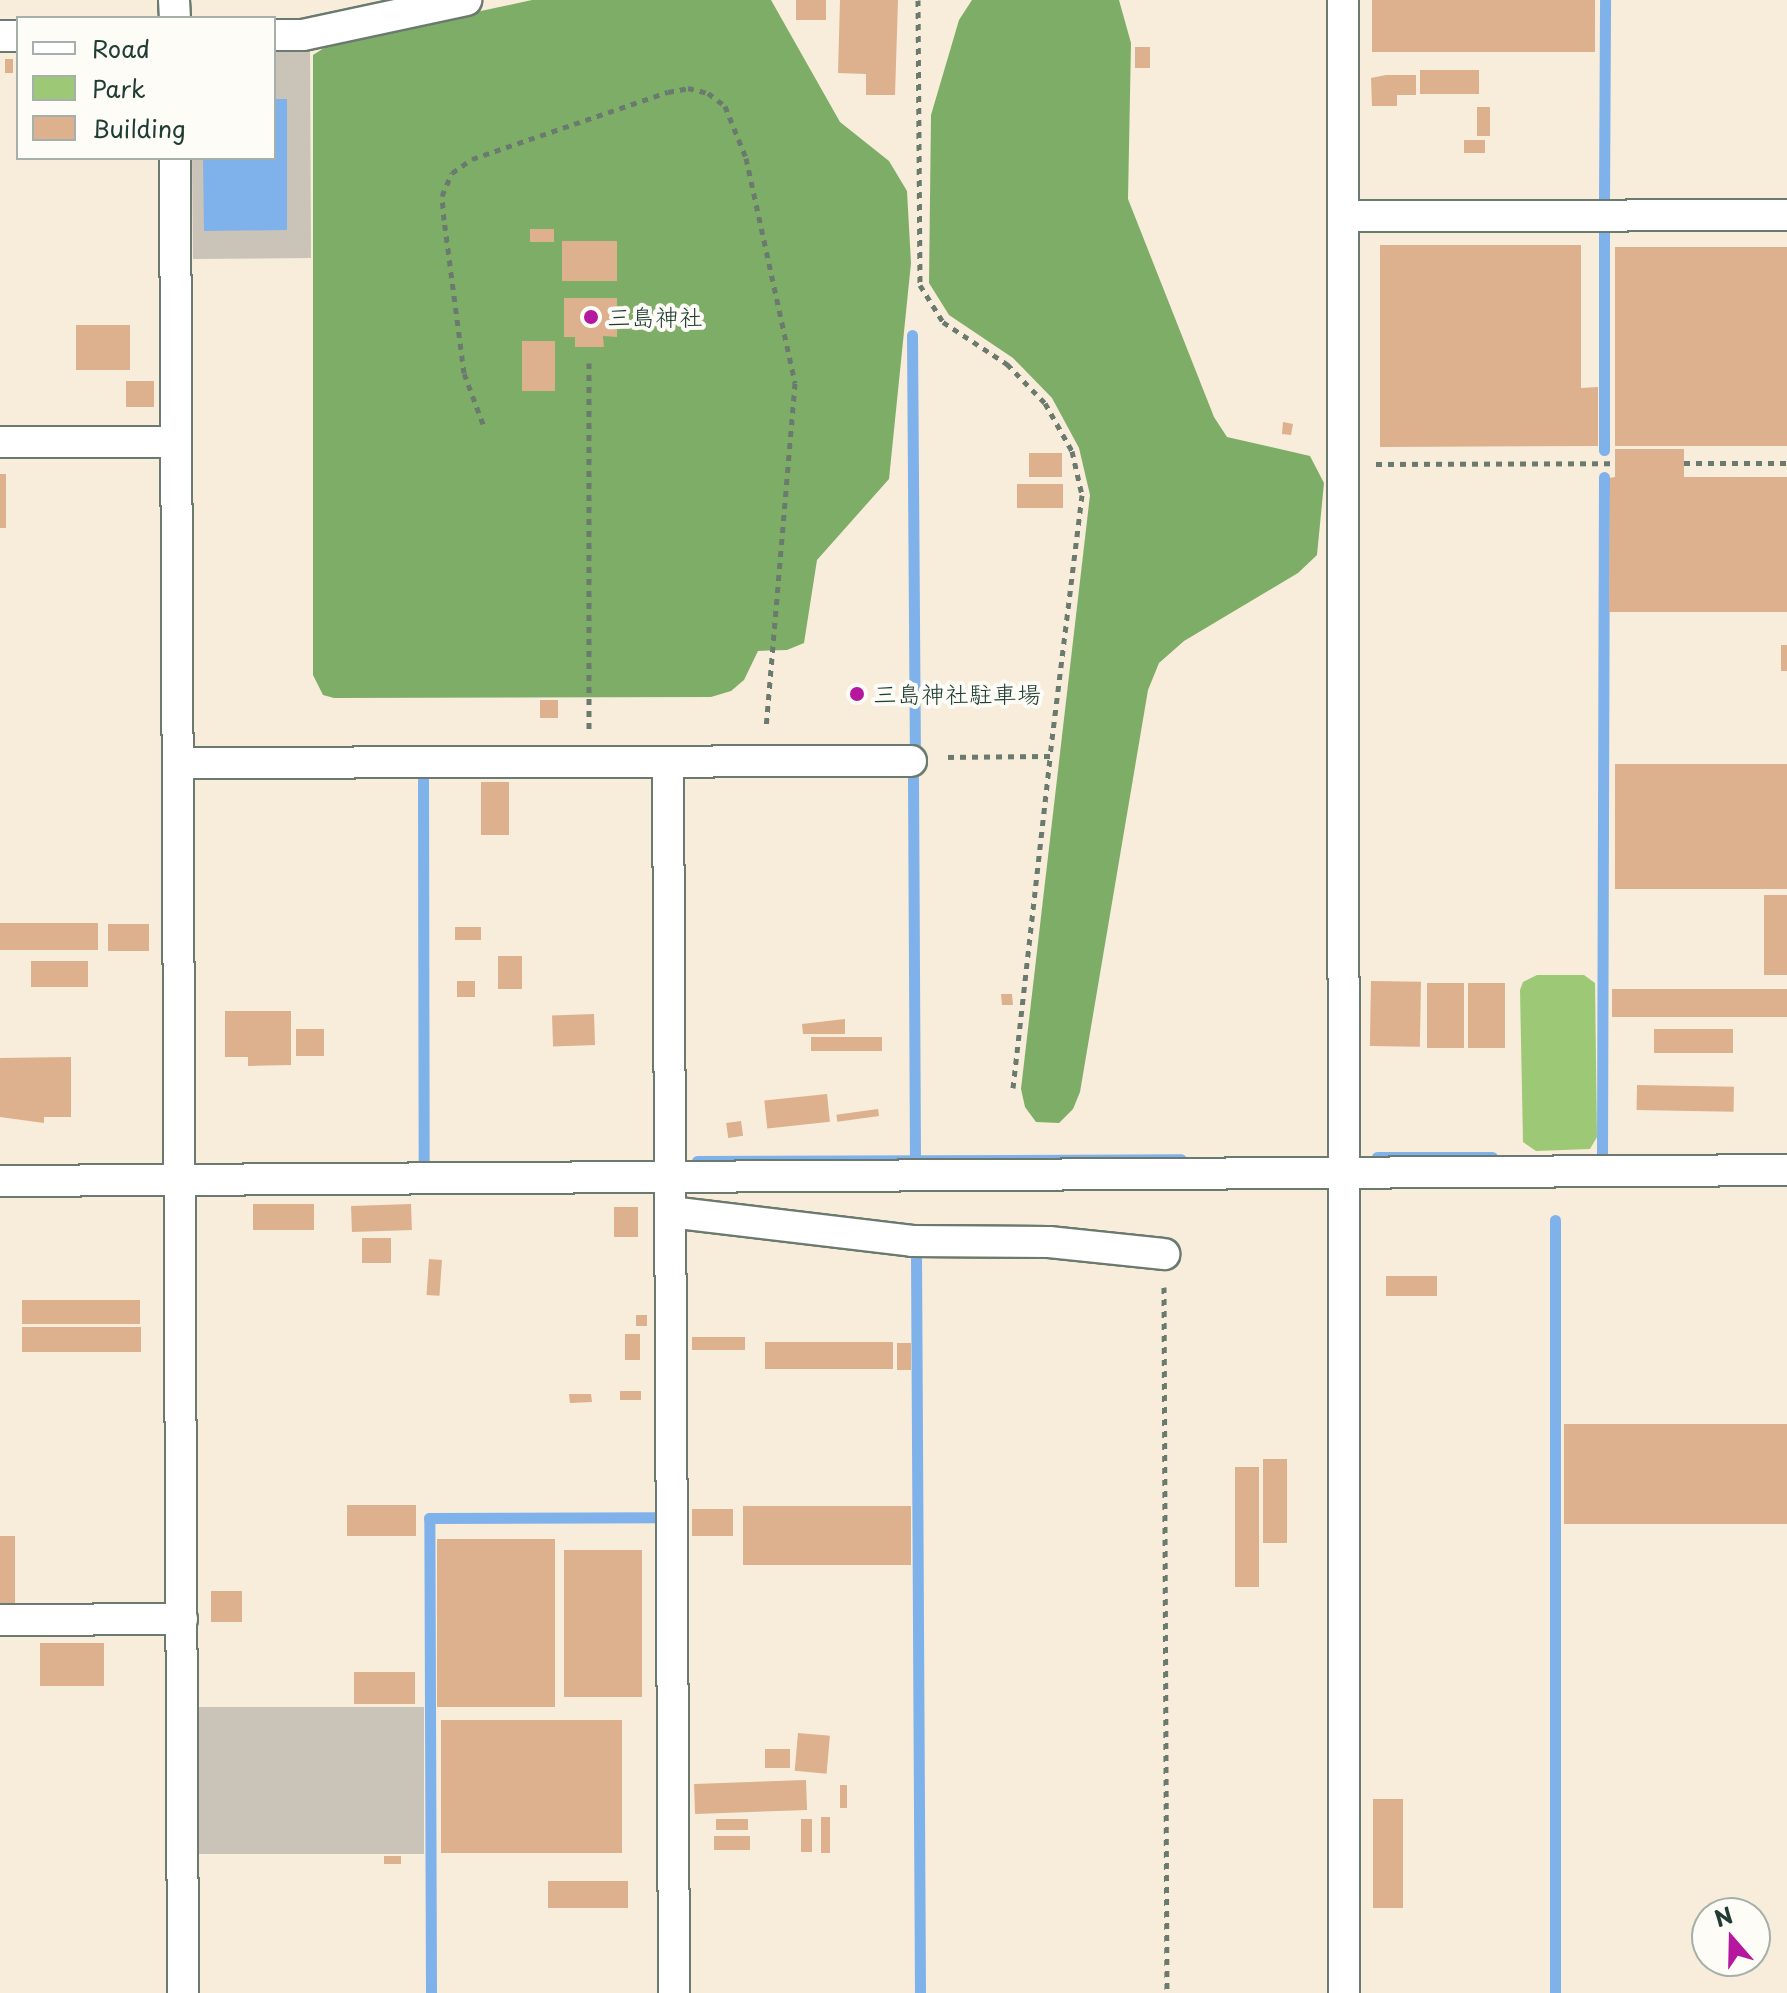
<!DOCTYPE html>
<html>
<head>
<meta charset="utf-8">
<style>
  body { margin:0 }
  #map { position:relative; width:1787px; height:1993px; overflow:hidden; background:#f8ecdb; font-family:"Playpen Sans","Klee One",sans-serif }
  div>[style] { position:absolute }
  .industrial>* { inset:0; background:#c9c3b8; transform-origin:0 0 }
  .green>* { inset:0; background:#9dc976 }
  .forest>* { inset:0; background:#7ead67 }
  .water>* { inset:0; background:#7fb1eb }
  .stream>* { height:11px; margin:-5.5px; padding:0 5.5px; transform-origin:5.5px; border-radius:5.5px; background:#7fb1eb }
  .building>* { inset:0; background:#ddb08e; transform-origin:0 0 }
  .path>* { height:5px; margin-top:-2.5px; transform-origin:0; background:repeating-linear-gradient(90deg,#6b7a6e 0 6px,transparent 0 12px) }
  .roads { filter:drop-shadow(2px 0 #6b7a6e) drop-shadow(-2px 0 #6b7a6e) drop-shadow(0 2px #6b7a6e) drop-shadow(0 -2px #6b7a6e) }
  .minor>* { height:30px; margin:-15px; padding:0 15px; transform-origin:15px; border-radius:15px; background:#fff }
  .dots>* { width:22px; height:22px; translate:-50% -50%; box-sizing:border-box; border:4px solid #fdfcf7; border-radius:50% }
  span { translate:-50% -50%; white-space:nowrap; text-align:center; line-height:1.15; -webkit-text-stroke:8px #fdfcf7; paint-order:stroke }
  .poi-label { font-size:24px; color:#1f3d34 }
  .left { translate:0 -50%; text-align:left }
  .legend { position:absolute; left:16px; top:16px; width:260px; height:144px; box-sizing:border-box; background:#fdfcf7; border:2px solid #a4b0a9; margin:0; padding:10px 14px; list-style:none; font-size:24px; color:#1f3d34 }
  .legend li { display:flex; align-items:center; gap:16px; height:40px }
  .legend b { width:40px; border:2px solid #a4b0a9 }
  .north { position:absolute; left:1691px; top:1897px; width:80px; height:80px; box-sizing:border-box; background:#fdfcf7; border:2px solid #a4b0a9; border-radius:50%; rotate:340deg; font-size:22px; font-weight:700; line-height:32px; text-align:center; color:#1f3d34 }
  .north::after { content:''; display:block; margin:auto; width:28px; height:36px; background:#b5179e; clip-path:polygon(50% 0,100% 100%,50% 72%,0 100%) }
</style>
</head>
<body>
<div id="map">
  <div class="industrial">
    <div style="clip-path:polygon(310px 48px,311px 258px,193px 259px,192px 158px,274px 158px,274px 49px)"></div>
    <div style="left:424px;top:1707px;width:147px;height:226px;rotate:90deg"></div>
  </div>
  <div class="green">
    <div style="clip-path:polygon(1537px 975px,1584px 975px,1595px 983px,1597px 1137px,1590px 1149px,1536px 1151px,1523px 1142px,1520px 990px,1523px 982px)"></div>
  </div>
  <div class="forest">
    <div style="clip-path:polygon(532px 0,771px 0,840px 122px,889px 161px,907px 191px,911px 263px,889px 479px,817px 560px,804px 643px,787px 650px,758px 651px,744px 680px,731px 691px,711px 697px,334px 698px,323px 695px,313px 675px,313px 55px,332px 43px)"></div>
    <div style="clip-path:polygon(972px 0,1119px 0,1131px 43px,1128px 199px,1214px 417px,1227px 437px,1310px 456px,1324px 483px,1317px 555px,1298px 573px,1184px 641px,1159px 663px,1148px 690px,1080px 1092px,1073px 1109px,1059px 1123px,1036px 1122px,1025px 1107px,1021px 1089px,1090px 495px,1079px 448px,1052px 398px,1013px 358px,949px 315px,929px 283px,931px 115px,959px 20px)"></div>
  </div>
  <div class="water">
    <div style="clip-path:polygon(274px 99px,287px 99px,287px 230px,204px 231px,203px 158px,274px 158px)"></div>
  </div>
  <div class="stream">
    <div style="left:1604px;top:202px;width:202px;rotate:-89.7deg"></div>
    <div style="left:912px;top:335px;width:410px;rotate:89.6deg"></div>
    <div style="left:1604px;top:450px;width:220px;rotate:-90deg"></div>
    <div style="left:913px;top:778px;width:382px;rotate:89.7deg"></div>
    <div style="left:423px;top:779px;width:384px;rotate:89.9deg"></div>
    <div style="left:1602px;top:1156px;width:679px;rotate:-89.83deg"></div>
    <div style="left:1377px;top:1157px;width:115px"></div>
    <div style="left:697px;top:1161px;width:484px;rotate:-0.2deg"></div>
    <div style="left:1555px;top:1220px;width:773px;rotate:90deg"></div>
    <div style="left:916px;top:1255px;width:738px;rotate:89.69deg"></div>
    <div style="left:431px;top:1993px;width:475px;rotate:-90.2deg"></div>
    <div style="left:429px;top:1518px;width:235px;rotate:-0.2deg"></div>
  </div>
  <div class="building">
    <div style="left:796px;top:0;width:30px;height:20px"></div>
    <div style="clip-path:polygon(840px 0,898px 0,895px 95px,866px 95px,866px 74px,838px 73px)"></div>
    <div style="left:1372px;top:0;width:223px;height:52px"></div>
    <div style="left:1135px;top:47px;width:15px;height:21px"></div>
    <div style="left:5px;top:59px;width:8px;height:14px"></div>
    <div style="left:1420px;top:70px;width:59px;height:24px"></div>
    <div style="clip-path:polygon(1386px 75px,1416px 75px,1416px 95px,1397px 95px,1397px 106px,1372px 106px,1371px 78px)"></div>
    <div style="left:1490px;top:107px;width:29px;height:13px;rotate:90deg"></div>
    <div style="left:1464px;top:140px;width:21px;height:13px"></div>
    <div style="left:530px;top:229px;width:24px;height:13px"></div>
    <div style="left:562px;top:241px;width:55px;height:40px"></div>
    <div style="clip-path:polygon(1380px 245px,1581px 245px,1581px 388px,1598px 387px,1598px 446px,1380px 447px)"></div>
    <div style="left:1615px;top:247px;width:172px;height:199px"></div>
    <div style="clip-path:polygon(564px 298px,617px 298px,617px 337px,603px 336px,604px 347px,575px 347px,575px 337px,564px 337px)"></div>
    <div style="left:76px;top:325px;width:54px;height:45px"></div>
    <div style="left:555px;top:341px;width:50px;height:33px;rotate:90deg"></div>
    <div style="left:126px;top:381px;width:28px;height:26px"></div>
    <div style="clip-path:polygon(1283px 422px,1293px 424px,1291px 435px,1282px 434px)"></div>
    <div style="clip-path:polygon(1615px 449px,1684px 449px,1684px 477px,1787px 477px,1787px 612px,1609px 612px,1610px 478px,1615px 477px)"></div>
    <div style="left:1029px;top:453px;width:33px;height:24px"></div>
    <div style="left:0;top:474px;width:6px;height:54px"></div>
    <div style="left:1017px;top:484px;width:46px;height:24px"></div>
    <div style="left:1781px;top:645px;width:6px;height:26px"></div>
    <div style="left:540px;top:700px;width:18px;height:18px"></div>
    <div style="left:1615px;top:764px;width:172px;height:125px"></div>
    <div style="left:481px;top:782px;width:28px;height:53px"></div>
    <div style="left:1764px;top:895px;width:23px;height:80px"></div>
    <div style="left:0;top:923px;width:98px;height:27px"></div>
    <div style="left:108px;top:924px;width:41px;height:27px"></div>
    <div style="left:455px;top:927px;width:26px;height:13px"></div>
    <div style="left:498px;top:956px;width:24px;height:33px"></div>
    <div style="left:31px;top:961px;width:57px;height:26px"></div>
    <div style="left:457px;top:981px;width:18px;height:16px"></div>
    <div style="left:1371px;top:981px;width:50px;height:65px;rotate:1deg"></div>
    <div style="left:1427px;top:983px;width:37px;height:65px"></div>
    <div style="left:1468px;top:983px;width:37px;height:65px"></div>
    <div style="left:1612px;top:989px;width:175px;height:28px"></div>
    <div style="clip-path:polygon(1001px 994px,1012px 994px,1013px 1005px,1002px 1005px)"></div>
    <div style="clip-path:polygon(225px 1011px,291px 1011px,291px 1065px,248px 1066px,248px 1057px,225px 1057px)"></div>
    <div style="left:594px;top:1014px;width:31px;height:42px;rotate:88deg"></div>
    <div style="clip-path:polygon(845px 1019px,845px 1034px,803px 1034px,802px 1024px)"></div>
    <div style="left:296px;top:1029px;width:28px;height:27px"></div>
    <div style="left:1654px;top:1029px;width:79px;height:24px"></div>
    <div style="left:882px;top:1037px;width:14px;height:71px;rotate:90deg"></div>
    <div style="clip-path:polygon(71px 1057px,71px 1117px,44px 1117px,44px 1123px,0 1117px,0 1058px)"></div>
    <div style="left:1637px;top:1085px;width:97px;height:25px;rotate:1deg"></div>
    <div style="left:827px;top:1094px;width:28px;height:63px;rotate:84deg"></div>
    <div style="left:878px;top:1109px;width:7px;height:42px;rotate:82deg"></div>
    <div style="left:741px;top:1121px;width:15px;height:15px;rotate:82deg"></div>
    <div style="left:314px;top:1204px;width:26px;height:61px;rotate:90deg"></div>
    <div style="left:411px;top:1204px;width:26px;height:60px;rotate:88deg"></div>
    <div style="left:614px;top:1207px;width:24px;height:30px"></div>
    <div style="left:362px;top:1238px;width:29px;height:25px"></div>
    <div style="left:429px;top:1259px;width:13px;height:36px;rotate:4deg"></div>
    <div style="left:1386px;top:1276px;width:51px;height:20px"></div>
    <div style="left:22px;top:1300px;width:118px;height:24px"></div>
    <div style="left:636px;top:1315px;width:11px;height:11px"></div>
    <div style="left:22px;top:1327px;width:119px;height:25px"></div>
    <div style="left:625px;top:1334px;width:15px;height:26px"></div>
    <div style="left:692px;top:1337px;width:53px;height:13px"></div>
    <div style="left:893px;top:1342px;width:27px;height:128px;rotate:90deg"></div>
    <div style="left:897px;top:1343px;width:14px;height:27px"></div>
    <div style="left:641px;top:1391px;width:9px;height:21px;rotate:90deg"></div>
    <div style="clip-path:polygon(569px 1394px,591px 1394px,592px 1402px,570px 1403px)"></div>
    <div style="left:1787px;top:1424px;width:100px;height:223px;rotate:90deg"></div>
    <div style="left:1287px;top:1459px;width:84px;height:24px;rotate:90deg"></div>
    <div style="left:1235px;top:1467px;width:24px;height:120px"></div>
    <div style="left:347px;top:1505px;width:69px;height:31px"></div>
    <div style="left:911px;top:1506px;width:59px;height:168px;rotate:90deg"></div>
    <div style="left:733px;top:1509px;width:27px;height:41px;rotate:90deg"></div>
    <div style="left:0;top:1536px;width:15px;height:67px"></div>
    <div style="left:555px;top:1539px;width:168px;height:118px;rotate:90deg"></div>
    <div style="left:564px;top:1550px;width:78px;height:147px"></div>
    <div style="left:211px;top:1591px;width:31px;height:31px"></div>
    <div style="left:40px;top:1643px;width:64px;height:43px"></div>
    <div style="left:415px;top:1672px;width:32px;height:61px;rotate:90deg"></div>
    <div style="left:622px;top:1720px;width:133px;height:181px;rotate:90deg"></div>
    <div style="left:798px;top:1733px;width:32px;height:38px;rotate:5deg"></div>
    <div style="left:765px;top:1749px;width:25px;height:19px"></div>
    <div style="left:806px;top:1780px;width:30px;height:112px;rotate:88deg"></div>
    <div style="left:840px;top:1785px;width:7px;height:23px"></div>
    <div style="left:1373px;top:1799px;width:30px;height:109px"></div>
    <div style="left:821px;top:1817px;width:9px;height:36px"></div>
    <div style="left:716px;top:1819px;width:32px;height:11px"></div>
    <div style="left:801px;top:1819px;width:11px;height:33px"></div>
    <div style="left:714px;top:1836px;width:36px;height:14px"></div>
    <div style="left:401px;top:1856px;width:8px;height:17px;rotate:90deg"></div>
    <div style="left:628px;top:1881px;width:27px;height:80px;rotate:90deg"></div>
  </div>
  <div class="path">
    <div style="left:918px;top:0;width:285px;rotate:89.6deg"></div>
    <div style="left:920px;top:285px;width:44px;rotate:58.1deg"></div>
    <div style="left:943px;top:322px;width:77px;rotate:33.3deg"></div>
    <div style="left:1007px;top:364px;width:54px;rotate:45.7deg"></div>
    <div style="left:1045px;top:403px;width:55px;rotate:60.6deg"></div>
    <div style="left:1072px;top:451px;width:45px;rotate:77.2deg"></div>
    <div style="left:1082px;top:495px;width:263px;rotate:97deg"></div>
    <div style="left:1050px;top:756px;width:107px;rotate:179.5deg"></div>
    <div style="left:589px;top:363px;width:366px;rotate:90deg"></div>
    <div style="left:483px;top:424px;width:54px;rotate:-110.4deg"></div>
    <div style="left:464px;top:373px;width:154px;rotate:-97.4deg"></div>
    <div style="left:444px;top:220px;width:24px;rotate:-95deg"></div>
    <div style="left:442px;top:196px;width:25px;rotate:-67deg"></div>
    <div style="left:452px;top:173px;width:24px;rotate:-35deg"></div>
    <div style="left:472px;top:159px;width:207px;rotate:-18.9deg"></div>
    <div style="left:668px;top:92px;width:20px;rotate:-11deg"></div>
    <div style="left:688px;top:88px;width:21px;rotate:14deg"></div>
    <div style="left:708px;top:93px;width:21px;rotate:37deg"></div>
    <div style="left:725px;top:106px;width:56px;rotate:68deg"></div>
    <div style="left:746px;top:158px;width:230px;rotate:77.7deg"></div>
    <div style="left:795px;top:383px;width:346px;rotate:94.8deg"></div>
    <div style="left:1684px;top:463px;width:103px"></div>
    <div style="left:1376px;top:464px;width:239px;rotate:-0.2deg"></div>
    <div style="left:1013px;top:1088px;width:334px;rotate:-83.6deg"></div>
    <div style="left:1164px;top:1287px;width:706px;rotate:89.76deg"></div>
  </div>
  <div class="roads">
    <div class="minor">
      <div style="left:174px;top:0;width:18px;rotate:87deg"></div>
      <div style="left:1343px;top:0;width:1993px;rotate:89.97deg"></div>
      <div style="left:274px;top:35px;width:29px"></div>
      <div style="left:303px;top:35px;width:167px;rotate:-12.1deg"></div>
      <div style="left:0;top:36px;width:18px"></div>
      <div style="left:175px;top:158px;width:1835px;rotate:89.75deg"></div>
      <div style="left:1343px;top:216px;width:444px;rotate:-0.1deg"></div>
      <div style="left:0;top:442px;width:176px"></div>
      <div style="left:668px;top:762px;width:1231px;rotate:89.72deg"></div>
      <div style="left:178px;top:763px;width:733px;rotate:-0.16deg"></div>
      <div style="left:0;top:1181px;width:1787px;rotate:-0.35deg"></div>
      <div style="left:670px;top:1212px;width:244px;rotate:6.8deg"></div>
      <div style="left:912px;top:1241px;width:137px;rotate:0.4deg"></div>
      <div style="left:1049px;top:1242px;width:116px;rotate:6deg"></div>
      <div style="left:0;top:1620px;width:182px;rotate:-0.3deg"></div>
    </div>
  </div>
  <div class="dots">
    <div style="left:591px;top:317px;background:#b5179e"></div>
    <div style="left:857px;top:694px;background:#b5179e"></div>
  </div>
  <div class="poi-label">
    <span class="left" style="left:607px;top:317px">三島神社</span>
    <span class="left" style="left:873px;top:694px">三島神社駐車場</span>
  </div>
  <ul class="legend">
  <li><b style="height:10px;background:#fff"></b>Road</li>
  <li><b style="height:22px;background:#9dc976"></b>Park</li>
  <li><b style="height:22px;background:#ddb08e"></b>Building</li>
  </ul>
  <div class="north">N</div>
</div>
</body>
</html>
